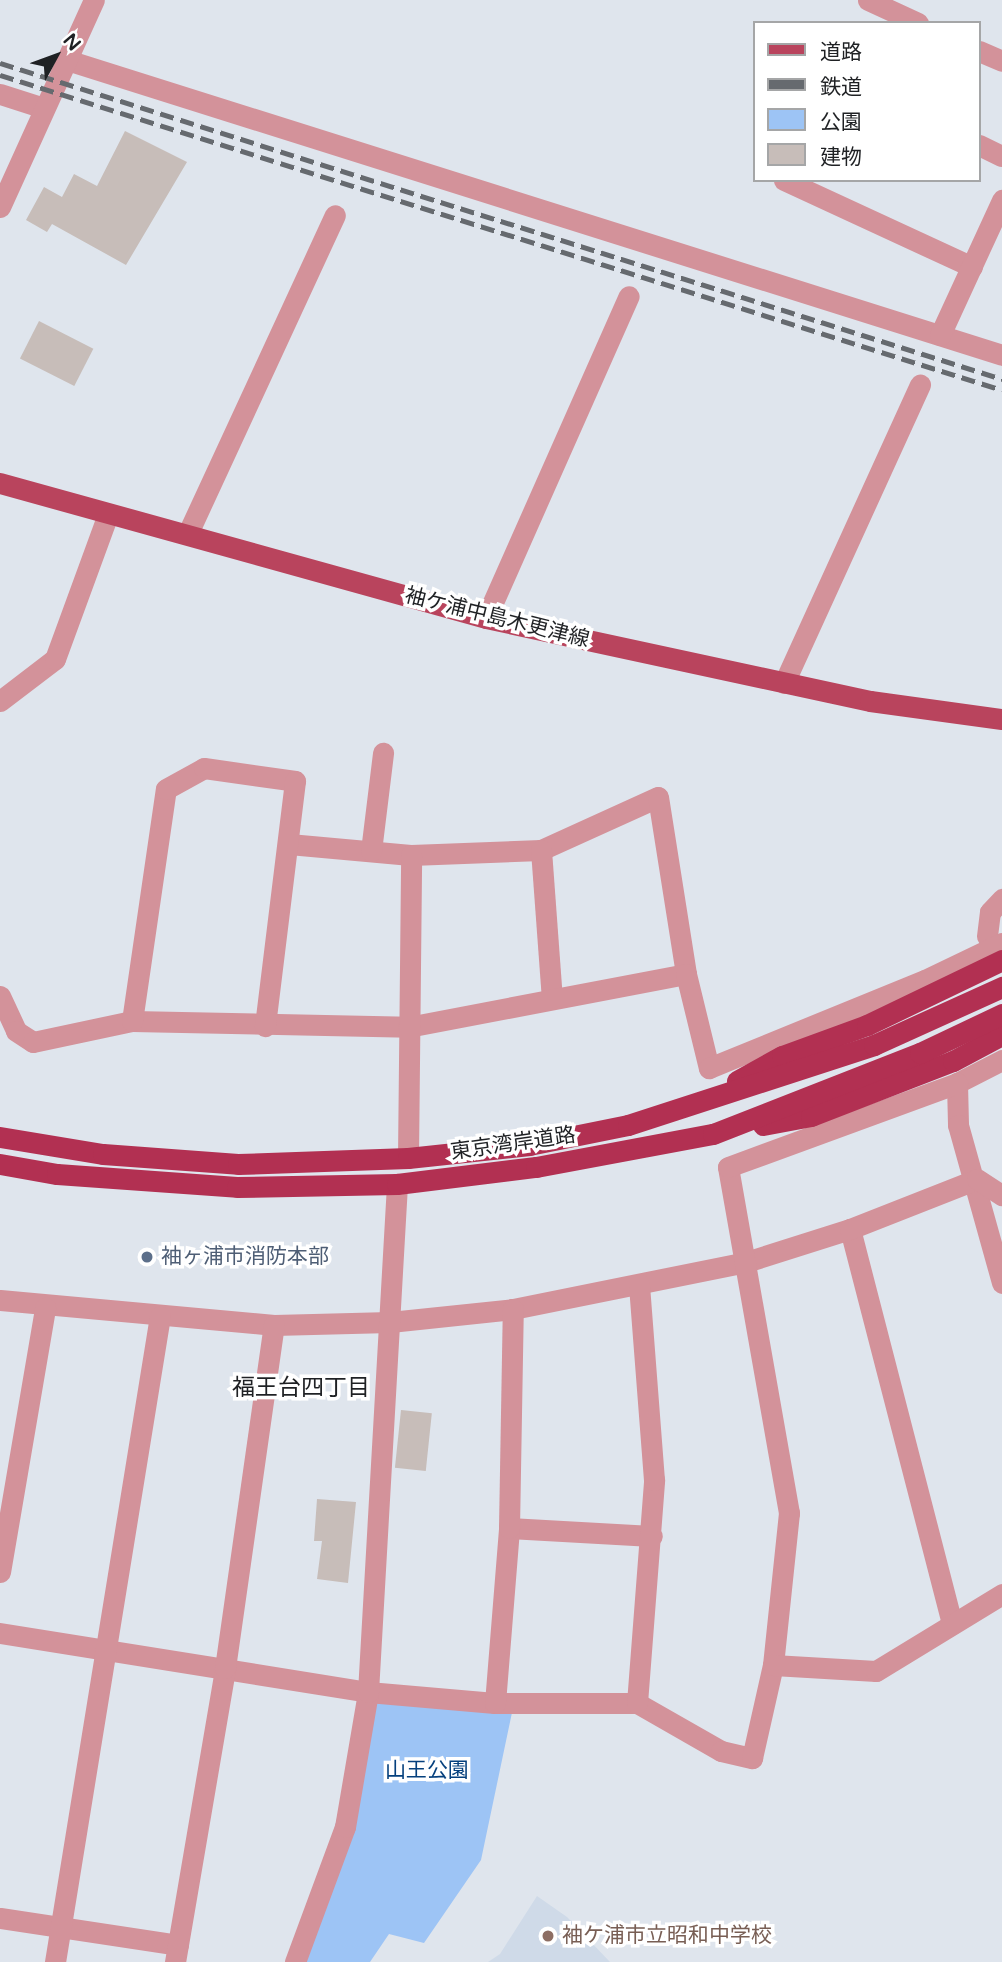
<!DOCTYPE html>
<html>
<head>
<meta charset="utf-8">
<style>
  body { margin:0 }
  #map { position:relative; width:1002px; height:1962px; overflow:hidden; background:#dfe5ed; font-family:"Varela Round","Noto Sans JP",sans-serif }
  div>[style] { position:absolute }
  .built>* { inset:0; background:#cfdae8 }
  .green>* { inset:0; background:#9dc4f5 }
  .building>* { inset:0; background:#c7bdb9; transform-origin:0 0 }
  .minor>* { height:21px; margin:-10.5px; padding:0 10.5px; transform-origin:10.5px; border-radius:10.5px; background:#d3929a }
  .tertiary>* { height:21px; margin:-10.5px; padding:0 10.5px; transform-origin:10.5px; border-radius:10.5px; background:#d3929a }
  .primary>* { height:21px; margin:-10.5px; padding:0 10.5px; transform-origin:10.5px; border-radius:10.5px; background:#b9445d }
  .trunk>* { height:21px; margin:-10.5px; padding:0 10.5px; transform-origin:10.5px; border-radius:10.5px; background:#b23052 }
  .rail>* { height:5px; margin-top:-2.5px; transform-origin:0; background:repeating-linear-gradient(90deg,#666a6f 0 14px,transparent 0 21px) }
  .dots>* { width:19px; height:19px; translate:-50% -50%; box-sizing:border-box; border:4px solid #fff; border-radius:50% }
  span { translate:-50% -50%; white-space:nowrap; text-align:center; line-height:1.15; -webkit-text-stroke:7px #fff; paint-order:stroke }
  .street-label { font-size:21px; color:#1f2124 }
  .service-label { font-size:21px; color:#4e5e75 }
  .left { translate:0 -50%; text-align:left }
  .park-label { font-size:21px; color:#05407d }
  .education-label { font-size:21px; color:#785e54 }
  .neighbourhood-label { font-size:23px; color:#1f2124 }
  .legend { position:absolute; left:753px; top:21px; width:228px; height:161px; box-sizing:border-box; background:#fff; border:2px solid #a5a6a7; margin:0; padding:9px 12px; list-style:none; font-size:21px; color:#1f2124 }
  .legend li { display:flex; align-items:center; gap:14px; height:35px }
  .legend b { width:35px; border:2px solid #a5a6a7 }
  .north { position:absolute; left:21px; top:21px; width:70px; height:70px; -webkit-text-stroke:5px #fff; paint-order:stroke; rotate:49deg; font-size:19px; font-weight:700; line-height:28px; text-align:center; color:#1f2124 }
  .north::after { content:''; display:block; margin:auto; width:24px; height:32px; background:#1f2124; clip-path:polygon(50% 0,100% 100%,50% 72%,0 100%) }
</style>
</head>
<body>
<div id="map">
  <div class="built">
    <div style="clip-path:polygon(537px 1896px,567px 1917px,610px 1962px,488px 1962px,500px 1954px)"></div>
  </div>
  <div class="green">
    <div style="clip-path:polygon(368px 1692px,514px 1703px,481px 1860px,424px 1943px,389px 1934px,370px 1962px,295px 1962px,310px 1928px)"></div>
  </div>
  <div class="building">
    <div style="clip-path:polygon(125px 131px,187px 162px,126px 265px,52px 224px,47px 232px,26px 220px,44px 187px,62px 197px,74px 174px,97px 186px)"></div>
    <div style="left:39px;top:321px;width:61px;height:42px;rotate:27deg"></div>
    <div style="left:401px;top:1410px;width:31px;height:58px;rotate:6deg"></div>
    <div style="clip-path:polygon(317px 1499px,356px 1502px,348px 1583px,317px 1579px,322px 1541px,314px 1541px)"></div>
  </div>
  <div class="minor">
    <div style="left:868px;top:0;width:55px;rotate:24.7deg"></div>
    <div style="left:979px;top:51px;width:25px;rotate:23deg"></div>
    <div style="left:67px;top:60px;width:980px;rotate:17.51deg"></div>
    <div style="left:0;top:94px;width:46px;rotate:17.7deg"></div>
    <div style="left:979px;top:145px;width:25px;rotate:26deg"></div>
    <div style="left:784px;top:180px;width:207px;rotate:24.8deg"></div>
    <div style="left:940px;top:335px;width:149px;rotate:-65.3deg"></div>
    <div style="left:188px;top:533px;width:350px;rotate:-65.2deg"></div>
    <div style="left:486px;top:618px;width:352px;rotate:-66.1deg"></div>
    <div style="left:784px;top:683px;width:328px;rotate:-65.5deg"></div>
    <div style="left:0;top:701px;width:69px;rotate:-37.4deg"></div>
    <div style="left:55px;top:659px;width:154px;rotate:-69.9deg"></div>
    <div style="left:289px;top:844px;width:122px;rotate:5.2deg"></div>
    <div style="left:411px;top:855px;width:130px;rotate:-2.2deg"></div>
    <div style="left:541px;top:850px;width:128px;rotate:-24.4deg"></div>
    <div style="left:658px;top:797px;width:179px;rotate:81deg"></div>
    <div style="left:541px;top:850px;width:149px;rotate:85.8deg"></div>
    <div style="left:371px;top:851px;width:99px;rotate:-83deg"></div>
    <div style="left:987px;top:936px;width:24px;rotate:-83deg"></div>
    <div style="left:990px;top:912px;width:18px;rotate:-47deg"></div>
    <div style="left:0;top:996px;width:38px;rotate:65deg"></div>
    <div style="left:16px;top:1031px;width:20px;rotate:33deg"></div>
    <div style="left:33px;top:1042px;width:101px;rotate:-12deg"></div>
    <div style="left:132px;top:1021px;width:276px;rotate:1.2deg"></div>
    <div style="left:408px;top:1027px;width:283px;rotate:-10.8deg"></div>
    <div style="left:686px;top:974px;width:97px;rotate:76.3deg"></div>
    <div style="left:709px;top:1068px;width:233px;rotate:-22.2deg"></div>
    <div style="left:925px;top:980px;width:85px;rotate:-25.7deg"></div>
    <div style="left:132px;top:1021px;width:234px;rotate:-81.7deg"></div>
    <div style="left:166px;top:789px;width:43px;rotate:-28.9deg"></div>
    <div style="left:204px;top:768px;width:92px;rotate:8.1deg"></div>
    <div style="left:295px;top:781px;width:247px;rotate:97deg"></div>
    <div style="left:1002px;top:1060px;width:51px;rotate:152.9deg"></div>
    <div style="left:957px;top:1083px;width:42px;rotate:88.6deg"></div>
    <div style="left:958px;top:1125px;width:164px;rotate:74.4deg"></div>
    <div style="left:408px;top:1158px;width:303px;rotate:-89.4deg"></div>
    <div style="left:850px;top:1229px;width:408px;rotate:75.5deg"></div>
    <div style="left:0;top:1300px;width:275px;rotate:5.2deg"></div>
    <div style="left:274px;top:1325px;width:116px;rotate:-1.5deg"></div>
    <div style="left:390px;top:1322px;width:124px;rotate:-6deg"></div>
    <div style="left:513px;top:1309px;width:238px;rotate:-11.4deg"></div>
    <div style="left:746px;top:1262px;width:109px;rotate:-17.6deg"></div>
    <div style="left:850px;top:1229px;width:136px;rotate:-21.5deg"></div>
    <div style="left:977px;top:1179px;width:30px;rotate:33deg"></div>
    <div style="left:509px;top:1528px;width:143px;rotate:3.2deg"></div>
    <div style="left:0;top:1572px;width:268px;rotate:-80.3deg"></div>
    <div style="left:0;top:1633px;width:373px;rotate:9.1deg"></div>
    <div style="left:368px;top:1692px;width:127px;rotate:5deg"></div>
    <div style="left:495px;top:1703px;width:142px"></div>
    <div style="left:637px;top:1703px;width:97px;rotate:29.7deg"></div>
    <div style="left:721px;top:1751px;width:32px;rotate:13deg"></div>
    <div style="left:752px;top:1758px;width:95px;rotate:-77.3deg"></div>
    <div style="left:773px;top:1665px;width:153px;rotate:-84deg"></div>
    <div style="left:789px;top:1513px;width:351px;rotate:-100deg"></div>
    <div style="left:728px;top:1167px;width:244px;rotate:-20.1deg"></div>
    <div style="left:773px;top:1665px;width:103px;rotate:3.3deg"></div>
    <div style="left:876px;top:1671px;width:148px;rotate:-31.4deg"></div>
    <div style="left:495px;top:1703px;width:176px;rotate:-85.4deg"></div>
    <div style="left:509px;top:1528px;width:219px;rotate:-89deg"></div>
    <div style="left:637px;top:1703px;width:224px;rotate:-85.6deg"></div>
    <div style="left:654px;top:1480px;width:196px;rotate:-94.4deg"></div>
    <div style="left:0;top:1918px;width:180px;rotate:8.6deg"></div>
    <div style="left:55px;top:1962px;width:654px;rotate:-80.77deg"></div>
    <div style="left:175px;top:1962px;width:298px;rotate:-80.3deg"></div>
    <div style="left:225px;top:1668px;width:346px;rotate:-81.9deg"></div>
    <div style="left:295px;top:1962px;width:144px;rotate:-69.7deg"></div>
    <div style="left:345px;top:1827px;width:137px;rotate:-80.3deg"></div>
    <div style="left:368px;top:1692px;width:509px;rotate:-86.73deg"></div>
  </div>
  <div class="tertiary">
    <div style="left:0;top:207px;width:227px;rotate:-65.6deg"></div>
  </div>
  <div class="primary">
    <div style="left:0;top:483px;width:504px;rotate:15.52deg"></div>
    <div style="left:486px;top:618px;width:393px;rotate:12.2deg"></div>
    <div style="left:870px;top:701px;width:133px;rotate:7.8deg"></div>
  </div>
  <div class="trunk">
    <div style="left:737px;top:1081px;width:51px;rotate:-29.1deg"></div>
    <div style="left:782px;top:1056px;width:90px;rotate:-20deg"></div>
    <div style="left:867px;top:1025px;width:150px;rotate:-25.7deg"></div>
    <div style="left:763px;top:1125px;width:49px;rotate:-10.6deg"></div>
    <div style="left:811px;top:1116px;width:152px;rotate:-21.2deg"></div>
    <div style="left:953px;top:1061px;width:55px;rotate:-28deg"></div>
    <div style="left:0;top:1137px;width:104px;rotate:9.4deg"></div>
    <div style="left:103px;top:1154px;width:135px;rotate:4.2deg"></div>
    <div style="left:238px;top:1164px;width:170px;rotate:-2deg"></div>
    <div style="left:408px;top:1158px;width:122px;rotate:-6.1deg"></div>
    <div style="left:529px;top:1145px;width:101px;rotate:-11.4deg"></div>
    <div style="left:628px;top:1125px;width:259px;rotate:-18deg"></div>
    <div style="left:874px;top:1045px;width:141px;rotate:-24.4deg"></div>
    <div style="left:0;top:1164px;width:58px;rotate:10deg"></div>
    <div style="left:57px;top:1174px;width:180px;rotate:4.1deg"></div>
    <div style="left:237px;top:1187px;width:160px;rotate:-1.1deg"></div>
    <div style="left:397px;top:1184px;width:140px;rotate:-7deg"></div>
    <div style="left:536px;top:1167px;width:180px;rotate:-10.6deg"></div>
    <div style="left:713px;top:1134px;width:222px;rotate:-21.4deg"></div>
    <div style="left:920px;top:1053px;width:91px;rotate:-25.4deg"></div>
  </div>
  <div class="rail">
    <div style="left:0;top:63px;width:1051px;rotate:17.5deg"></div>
    <div style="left:0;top:75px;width:1050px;rotate:17.45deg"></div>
  </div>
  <div class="dots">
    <div style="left:147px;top:1257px;background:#5c6f8a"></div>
    <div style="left:548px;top:1936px;background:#8d6e63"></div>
  </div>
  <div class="street-label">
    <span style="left:497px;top:618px;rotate:14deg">袖ケ浦中島木更津線</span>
    <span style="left:513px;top:1144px;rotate:-8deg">東京湾岸道路</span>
  </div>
  <div class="service-label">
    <span class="left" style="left:161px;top:1257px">袖ヶ浦市消防本部</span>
  </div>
  <div class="park-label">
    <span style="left:427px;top:1771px">山王公園</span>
  </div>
  <div class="education-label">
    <span class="left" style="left:562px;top:1936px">袖ケ浦市立昭和中学校</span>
  </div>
  <div class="neighbourhood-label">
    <span style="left:301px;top:1388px">福王台四丁目</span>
  </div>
  <ul class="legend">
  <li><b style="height:9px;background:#b9445d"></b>道路</li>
  <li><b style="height:9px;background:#666a6f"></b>鉄道</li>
  <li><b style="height:19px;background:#9dc4f5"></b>公園</li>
  <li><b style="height:19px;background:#c7bdb9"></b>建物</li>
  </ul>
  <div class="north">N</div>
</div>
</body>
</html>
